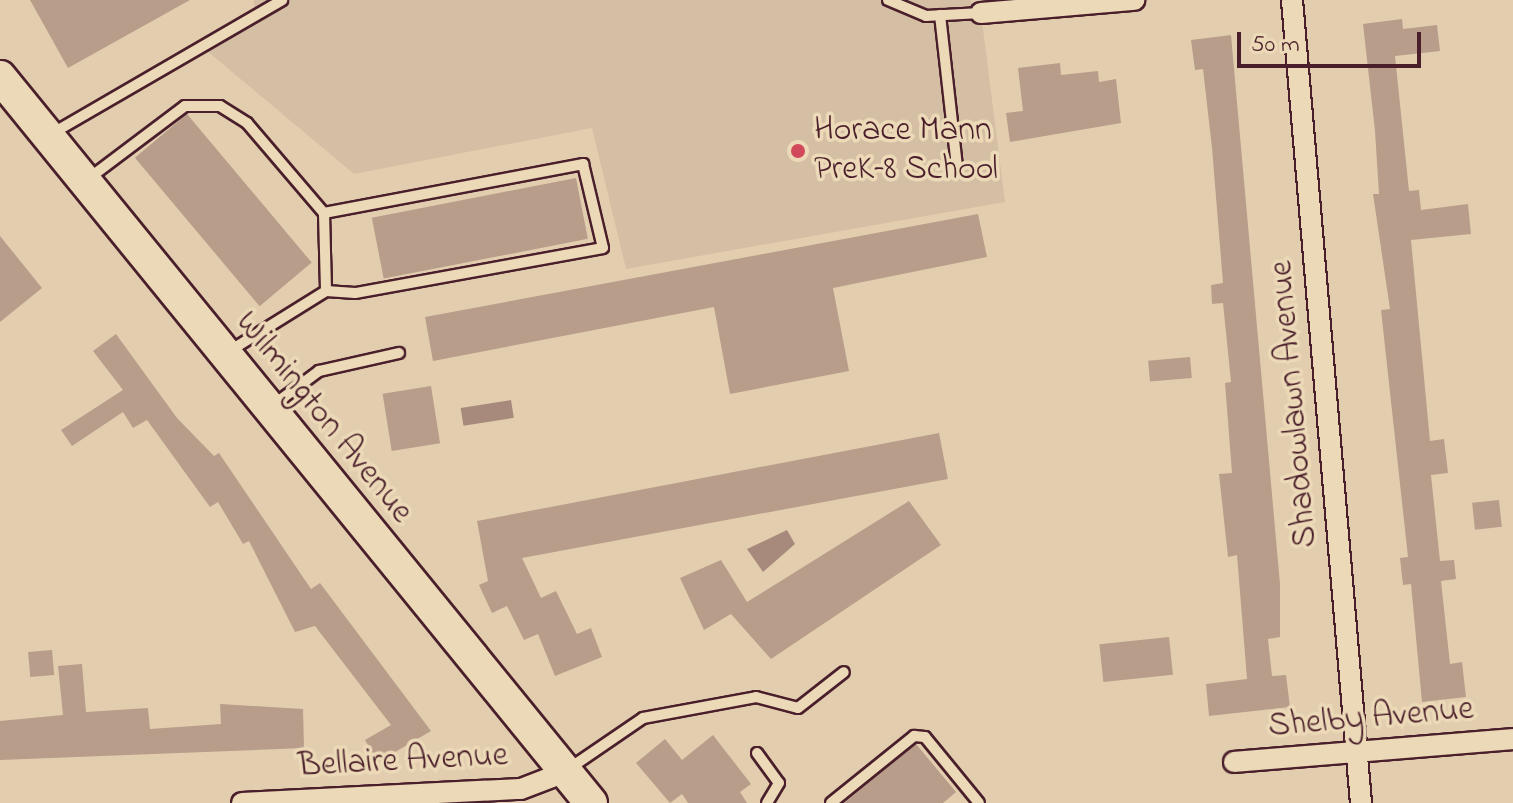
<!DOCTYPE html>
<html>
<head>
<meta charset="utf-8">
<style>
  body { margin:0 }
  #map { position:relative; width:1513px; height:803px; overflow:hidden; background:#e2ceaf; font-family:"Indie Flower",sans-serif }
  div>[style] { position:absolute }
  .built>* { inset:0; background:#d5bfa4 }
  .water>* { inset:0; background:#a78a7c; transform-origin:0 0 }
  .building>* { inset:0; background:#b89d8a; transform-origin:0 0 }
  .roads { filter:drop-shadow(2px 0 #4a1f2b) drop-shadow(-2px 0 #4a1f2b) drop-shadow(0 2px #4a1f2b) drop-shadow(0 -2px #4a1f2b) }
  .lane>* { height:10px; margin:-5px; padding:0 5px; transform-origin:5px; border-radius:5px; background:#ecd9b7 }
  .street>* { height:20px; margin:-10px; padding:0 10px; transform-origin:10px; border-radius:10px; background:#ecd9b7 }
  .primary>* { height:32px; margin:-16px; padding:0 16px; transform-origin:16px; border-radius:16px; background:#ecd9b7 }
  .dots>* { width:22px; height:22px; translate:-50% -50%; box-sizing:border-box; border:4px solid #ecd9b7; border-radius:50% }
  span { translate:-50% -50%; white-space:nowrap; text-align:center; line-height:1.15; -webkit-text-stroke:7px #ecd9b7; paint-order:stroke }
  .poi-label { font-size:34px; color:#4a1f2b }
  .left { translate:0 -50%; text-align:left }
  .street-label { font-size:34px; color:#4a1f2b }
  .scale { position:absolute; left:1237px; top:32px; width:184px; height:36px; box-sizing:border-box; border:4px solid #4a1f2b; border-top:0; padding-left:10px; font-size:24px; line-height:28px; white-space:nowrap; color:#4a1f2b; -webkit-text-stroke:6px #ecd9b7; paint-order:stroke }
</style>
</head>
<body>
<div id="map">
  <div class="built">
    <div style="clip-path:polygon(254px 0,970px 0,981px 13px,1005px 202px,626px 269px,592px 128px,354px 174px,206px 50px,255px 21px)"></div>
  </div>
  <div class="water">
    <div style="left:511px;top:400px;width:18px;height:51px;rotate:81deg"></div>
    <div style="clip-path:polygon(787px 530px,795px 544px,763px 572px,747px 549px)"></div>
  </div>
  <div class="building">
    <div style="clip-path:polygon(30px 0,190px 0,68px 68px)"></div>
    <div style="clip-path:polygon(1402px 19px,1403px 29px,1437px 25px,1440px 51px,1395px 56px,1409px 191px,1419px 190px,1421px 210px,1468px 204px,1471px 234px,1411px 240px,1430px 441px,1444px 439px,1448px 473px,1431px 475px,1440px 561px,1454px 560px,1456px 579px,1441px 581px,1450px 664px,1462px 662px,1466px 697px,1422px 702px,1411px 584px,1403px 585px,1400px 558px,1408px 557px,1381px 310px,1390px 309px,1373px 194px,1379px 194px,1375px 131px,1363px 24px)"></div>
    <div style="clip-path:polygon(1231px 35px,1280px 584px,1280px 637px,1268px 639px,1272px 676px,1286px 675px,1290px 707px,1209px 716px,1206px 684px,1247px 679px,1237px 555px,1228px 557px,1219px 474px,1232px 473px,1225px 383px,1231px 382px,1223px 303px,1212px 304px,1211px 285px,1223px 283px,1212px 148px,1203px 69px,1195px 70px,1191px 40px)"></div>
    <div style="clip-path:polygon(1060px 63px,1061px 75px,1098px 71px,1099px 82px,1116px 79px,1121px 123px,1010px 142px,1006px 113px,1023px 111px,1018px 68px)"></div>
    <div style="left:187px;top:114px;width:194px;height:68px;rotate:50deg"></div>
    <div style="left:576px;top:178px;width:62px;height:208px;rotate:79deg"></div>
    <div style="clip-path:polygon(978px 214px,987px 257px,833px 288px,849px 371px,730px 394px,714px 307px,433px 361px,425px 317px)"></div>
    <div style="clip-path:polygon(0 236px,42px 288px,0 322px)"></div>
    <div style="clip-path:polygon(116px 334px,177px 418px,214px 456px,219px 453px,311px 589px,320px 583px,431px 731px,378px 762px,365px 740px,391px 725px,315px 626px,295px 632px,249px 541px,243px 544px,218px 502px,210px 507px,147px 420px,133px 428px,123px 412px,72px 446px,61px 430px,123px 390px,93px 351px)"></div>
    <div style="left:1190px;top:357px;width:21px;height:42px;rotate:85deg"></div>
    <div style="left:431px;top:386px;width:58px;height:49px;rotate:81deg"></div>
    <div style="clip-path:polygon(939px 433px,948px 479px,522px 558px,541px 598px,556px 591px,577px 634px,591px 628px,602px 657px,555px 676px,538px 634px,524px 640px,507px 606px,492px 613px,479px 585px,488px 581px,477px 521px)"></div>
    <div style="left:1499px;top:500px;width:27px;height:27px;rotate:84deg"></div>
    <div style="clip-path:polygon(909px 501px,941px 545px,771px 659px,731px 614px,704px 630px,680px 578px,721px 560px,747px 602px)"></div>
    <div style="left:1169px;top:637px;width:38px;height:70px;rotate:84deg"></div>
    <div style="left:52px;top:650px;width:25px;height:24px;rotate:85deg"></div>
    <div style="clip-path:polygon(82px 664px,86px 712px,148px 708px,150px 729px,221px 724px,220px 704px,303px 709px,304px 748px,0 760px,0 721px,63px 715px,58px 666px)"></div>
    <div style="clip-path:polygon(713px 735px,751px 784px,740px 792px,747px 803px,688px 803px,682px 794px,670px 803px,636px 763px,665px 739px,682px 760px)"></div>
    <div style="clip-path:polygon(916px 744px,956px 792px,943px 803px,844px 803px)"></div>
  </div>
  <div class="roads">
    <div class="lane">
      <div style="left:888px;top:0;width:41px;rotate:22.8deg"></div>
      <div style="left:926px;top:16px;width:55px;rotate:-3.1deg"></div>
      <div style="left:940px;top:15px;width:152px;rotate:83.6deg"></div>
      <div style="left:53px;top:133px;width:265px;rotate:-30.1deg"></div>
      <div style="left:88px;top:179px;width:121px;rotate:-37deg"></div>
      <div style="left:185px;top:106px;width:35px"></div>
      <div style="left:220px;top:106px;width:32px;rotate:32deg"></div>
      <div style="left:247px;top:123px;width:118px;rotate:49.5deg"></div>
      <div style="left:324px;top:213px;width:78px;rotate:88.5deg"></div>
      <div style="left:326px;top:291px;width:115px;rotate:148.1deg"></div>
      <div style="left:324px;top:213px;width:264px;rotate:-10.7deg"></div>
      <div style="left:583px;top:164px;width:86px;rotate:76.6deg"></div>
      <div style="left:603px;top:248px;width:252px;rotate:169.7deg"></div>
      <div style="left:355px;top:293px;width:29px;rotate:-176deg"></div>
      <div style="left:272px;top:406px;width:59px;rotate:-36.7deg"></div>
      <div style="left:319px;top:371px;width:82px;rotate:-12.7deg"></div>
      <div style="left:757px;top:753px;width:37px;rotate:54deg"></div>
      <div style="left:779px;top:783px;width:23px;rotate:121deg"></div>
      <div style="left:570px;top:768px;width:88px;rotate:-34.4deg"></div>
      <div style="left:643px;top:718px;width:115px;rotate:-10.5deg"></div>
      <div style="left:756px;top:697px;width:43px;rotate:14.7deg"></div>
      <div style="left:798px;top:708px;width:58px;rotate:-38deg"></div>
      <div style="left:831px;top:803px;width:107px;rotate:-38.9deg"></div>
      <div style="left:914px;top:736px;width:11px;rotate:5deg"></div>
      <div style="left:925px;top:737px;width:85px;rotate:50.7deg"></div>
    </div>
    <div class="street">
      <div style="left:1292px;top:0;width:806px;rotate:85.09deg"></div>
      <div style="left:981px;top:13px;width:154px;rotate:-4.9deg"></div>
      <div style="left:1234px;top:762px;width:280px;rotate:-4.7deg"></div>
      <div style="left:242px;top:803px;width:279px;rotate:-2.9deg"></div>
      <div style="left:521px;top:789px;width:47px;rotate:-21.1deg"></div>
    </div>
    <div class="primary">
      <div style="left:0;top:77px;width:936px;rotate:50.85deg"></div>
    </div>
  </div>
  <div class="dots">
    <div style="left:798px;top:151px;background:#d1495b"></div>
  </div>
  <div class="poi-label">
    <span class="left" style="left:814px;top:151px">Horace Mann<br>PreK–8 School</span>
  </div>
  <div class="street-label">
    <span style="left:1295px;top:404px;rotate:-95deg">Shadowlawn Avenue</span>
    <span style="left:323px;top:418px;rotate:51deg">Wilmington Avenue</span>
    <span style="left:1371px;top:719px;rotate:-5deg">Shelby Avenue</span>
    <span style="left:403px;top:762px;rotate:-3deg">Bellaire Avenue</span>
  </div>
  <div class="scale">50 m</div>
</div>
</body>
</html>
